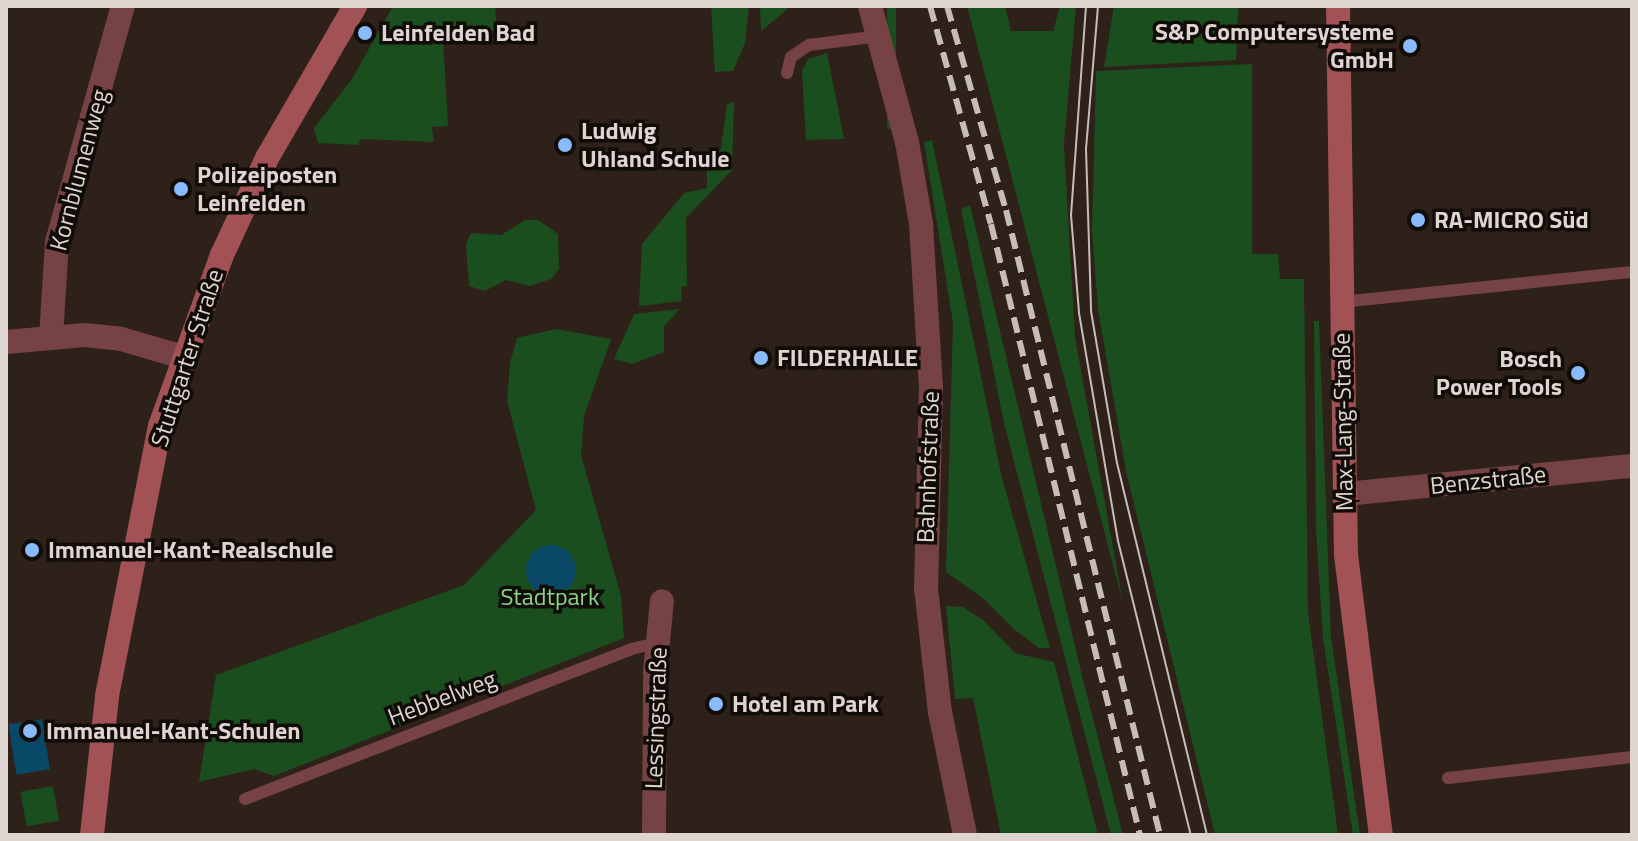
<!DOCTYPE html>
<html>
<head>
<meta charset="utf-8">
<style>
  body { margin:0 }
  #map { position:relative; width:1638px; height:841px; overflow:hidden; background:#2e2119; font-family:"Titillium Web",sans-serif }
  div>[style] { position:absolute }
  .green>* { inset:0; background:#1b4e1e; transform-origin:0 0 }
  .water>* { inset:0; background:#094967; transform-origin:0 0 }
  .round { border-radius:50% }
  .service>* { height:12px; margin:-6px; padding:0 6px; transform-origin:6px; border-radius:6px; background:#764244 }
  .minor>* { height:24px; margin:-12px; padding:0 12px; transform-origin:12px; border-radius:12px; background:#764244 }
  .tertiary>* { height:24px; margin:-12px; padding:0 12px; transform-origin:12px; border-radius:12px; background:#764244 }
  .secondary>* { height:24px; margin:-12px; padding:0 12px; transform-origin:12px; border-radius:12px; background:#a25155 }
  .tram>* { height:2px; margin:-1px; padding:0 1px; transform-origin:1px; border-radius:1px; background:#c7bdb8 }
  .rail>* { height:6px; margin-top:-3px; transform-origin:0; background:repeating-linear-gradient(90deg,#c7bdb8 0 16px,transparent 0 24px) }
  .dots>* { width:22px; height:22px; translate:-50% -50%; box-sizing:border-box; border:4px solid #120c09; border-radius:50% }
  span { translate:-50% -50%; white-space:nowrap; text-align:center; line-height:1.15; -webkit-text-stroke:7px #120c09; paint-order:stroke }
  .poi-label { font-size:24px; color:#ded5d0; font-weight:700 }
  .right { translate:-100% -50%; text-align:right }
  .left { translate:0 -50%; text-align:left }
  .street-label { font-size:24px; color:#ded5d0 }
  .park-label { font-size:24px; color:#89d58a }
  .frame { position:absolute; inset:0; border:8px solid #ded5d0; pointer-events:none }
</style>
</head>
<body>
<div id="map">
  <div class="green">
    <div style="clip-path:polygon(393px 6px,495px 6px,497px 30px,443px 38px,448px 126px,432px 127px,434px 142px,361px 139px,358px 145px,318px 143px,314px 128px,352px 79px)"></div>
    <div style="clip-path:polygon(711px 6px,749px 6px,745px 43px,733px 71px,715px 72px)"></div>
    <div style="clip-path:polygon(760px 6px,791px 6px,761px 31px)"></div>
    <div style="left:887px;top:6px;width:9px;height:123px"></div>
    <div style="clip-path:polygon(967px 6px,1005px 6px,1011px 31px,1053px 31px,1060px 6px,1076px 6px,1064px 144px,1075px 337px,1123px 603px)"></div>
    <div style="clip-path:polygon(1114px 6px,1238px 6px,1236px 60px,1104px 67px)"></div>
    <div style="clip-path:polygon(827px 53px,844px 139px,806px 140px,802px 71px,808px 59px)"></div>
    <div style="clip-path:polygon(1252px 64px,1252px 254px,1278px 254px,1280px 279px,1304px 279px,1308px 613px,1338px 835px,1215px 835px,1126px 471px,1098px 309px,1092px 231px,1096px 71px)"></div>
    <div style="clip-path:polygon(734px 102px,732px 170px,686px 218px,687px 286px,681px 287px,682px 301px,639px 306px,642px 244px,684px 193px,707px 188px,707px 164px,721px 149px,727px 104px)"></div>
    <div style="clip-path:polygon(932px 140px,1002px 478px,1050px 648px,1039px 648px,1016px 631px,984px 599px,946px 572px,953px 323px,924px 142px)"></div>
    <div style="clip-path:polygon(970px 205px,1084px 684px,1123px 835px,1111px 835px,1004px 423px,961px 209px)"></div>
    <div style="clip-path:polygon(525px 220px,538px 220px,558px 234px,559px 269px,551px 279px,530px 286px,506px 280px,485px 291px,469px 286px,466px 244px,471px 233px,501px 235px)"></div>
    <div style="clip-path:polygon(680px 309px,664px 326px,664px 352px,632px 364px,614px 359px,634px 314px)"></div>
    <div style="clip-path:polygon(1314px 321px,1319px 321px,1331px 637px,1360px 835px,1353px 835px,1323px 638px,1316px 530px)"></div>
    <div style="clip-path:polygon(556px 329px,611px 339px,584px 416px,581px 455px,621px 596px,624px 638px,274px 776px,254px 769px,199px 782px,216px 675px,464px 585px,536px 510px,507px 401px,510px 363px,517px 338px)"></div>
    <div style="clip-path:polygon(946px 606px,963px 607px,983px 620px,1015px 653px,1054px 662px,1098px 835px,1001px 835px,973px 698px,955px 699px)"></div>
    <div style="left:53px;top:786px;width:35px;height:33px;rotate:80deg"></div>
  </div>
  <div class="water">
    <div class="round" style="left:526px;top:545px;width:50px;height:50px"></div>
    <div style="left:42px;top:719px;width:51px;height:34px;rotate:81deg"></div>
  </div>
  <div class="service">
    <div style="left:787px;top:73px;width:16px;rotate:-76deg"></div>
    <div style="left:791px;top:57px;width:22px;rotate:-34deg"></div>
    <div style="left:809px;top:45px;width:71px;rotate:-7.3deg"></div>
    <div style="left:1341px;top:302px;width:293px;rotate:-5.9deg"></div>
    <div style="left:1448px;top:778px;width:185px;rotate:-6.5deg"></div>
    <div style="left:245px;top:799px;width:414px;rotate:-21.2deg"></div>
    <div style="left:631px;top:649px;width:28px;rotate:-13deg"></div>
  </div>
  <div class="minor">
    <div style="left:51px;top:337px;width:95px;rotate:-86.4deg"></div>
    <div style="left:57px;top:242px;width:245px;rotate:-74.4deg"></div>
    <div style="left:6px;top:342px;width:79px;rotate:-5.1deg"></div>
    <div style="left:85px;top:335px;width:36px;rotate:6deg"></div>
    <div style="left:121px;top:339px;width:65px;rotate:16.2deg"></div>
    <div style="left:1345px;top:494px;width:288px;rotate:-5.6deg"></div>
    <div style="left:654px;top:835px;width:163px;rotate:-89.6deg"></div>
    <div style="left:655px;top:672px;width:71px;rotate:-84.4deg"></div>
  </div>
  <div class="tertiary">
    <div style="left:870px;top:6px;width:141px;rotate:74.8deg"></div>
    <div style="left:907px;top:142px;width:83px;rotate:80.3deg"></div>
    <div style="left:921px;top:224px;width:162px;rotate:86.5deg"></div>
    <div style="left:931px;top:386px;width:202px;rotate:91.4deg"></div>
    <div style="left:926px;top:588px;width:125px;rotate:83.6deg"></div>
    <div style="left:940px;top:712px;width:126px;rotate:78.5deg"></div>
  </div>
  <div class="secondary">
    <div style="left:1338px;top:6px;width:549px;rotate:89.17deg"></div>
    <div style="left:1346px;top:555px;width:282px;rotate:82.9deg"></div>
    <div style="left:92px;top:835px;width:140px;rotate:-83.8deg"></div>
    <div style="left:107px;top:696px;width:275px;rotate:-78.9deg"></div>
    <div style="left:160px;top:426px;width:182px;rotate:-70.1deg"></div>
    <div style="left:222px;top:255px;width:107px;rotate:-65.1deg"></div>
    <div style="left:267px;top:158px;width:176px;rotate:-59.9deg"></div>
  </div>
  <div class="tram">
    <div style="left:1086px;top:6px;width:210px;rotate:94.1deg"></div>
    <div style="left:1071px;top:215px;width:98px;rotate:85.3deg"></div>
    <div style="left:1079px;top:313px;width:231px;rotate:80.3deg"></div>
    <div style="left:1118px;top:541px;width:303px;rotate:76.1deg"></div>
    <div style="left:1098px;top:6px;width:144px;rotate:94.8deg"></div>
    <div style="left:1086px;top:149px;width:162px;rotate:88.2deg"></div>
    <div style="left:1091px;top:311px;width:154px;rotate:80.3deg"></div>
    <div style="left:1117px;top:463px;width:383px;rotate:76.4deg"></div>
  </div>
  <div class="rail">
    <div style="left:930px;top:6px;width:226px;rotate:74.4deg"></div>
    <div style="left:991px;top:224px;width:629px;rotate:76.3deg"></div>
    <div style="left:947px;top:6px;width:212px;rotate:73.9deg"></div>
    <div style="left:1006px;top:210px;width:644px;rotate:76.16deg"></div>
  </div>
  <div class="dots">
    <div style="left:365px;top:33px;background:#89bafc"></div>
    <div style="left:1410px;top:46px;background:#89bafc"></div>
    <div style="left:565px;top:145px;background:#89bafc"></div>
    <div style="left:181px;top:189px;background:#89bafc"></div>
    <div style="left:1418px;top:220px;background:#89bafc"></div>
    <div style="left:761px;top:358px;background:#89bafc"></div>
    <div style="left:1578px;top:373px;background:#89bafc"></div>
    <div style="left:32px;top:550px;background:#89bafc"></div>
    <div style="left:716px;top:704px;background:#89bafc"></div>
    <div style="left:30px;top:731px;background:#89bafc"></div>
  </div>
  <div class="poi-label">
    <span class="right" style="left:1394px;top:46px">S&amp;P Computersysteme<br>GmbH</span>
    <span class="left" style="left:381px;top:33px">Leinfelden Bad</span>
    <span class="left" style="left:581px;top:145px">Ludwig<br>Uhland Schule</span>
    <span class="left" style="left:197px;top:189px">Polizeiposten<br>Leinfelden</span>
    <span class="left" style="left:1434px;top:220px">RA-MICRO Süd</span>
    <span class="left" style="left:777px;top:358px">FILDERHALLE</span>
    <span class="right" style="left:1562px;top:373px">Bosch<br>Power Tools</span>
    <span class="left" style="left:48px;top:550px">Immanuel-Kant-Realschule</span>
    <span class="left" style="left:732px;top:704px">Hotel am Park</span>
    <span class="left" style="left:46px;top:731px">Immanuel-Kant-Schulen</span>
  </div>
  <div class="street-label">
    <span style="left:79px;top:170px;rotate:-75deg">Kornblumenweg</span>
    <span style="left:187px;top:358px;rotate:-72deg">Stuttgarter Straße</span>
    <span style="left:1343px;top:422px;rotate:-91deg">Max-Lang-Straße</span>
    <span style="left:928px;top:467px;rotate:-88deg">Bahnhofstraße</span>
    <span style="left:1488px;top:480px;rotate:-6deg">Benzstraße</span>
    <span style="left:442px;top:698px;rotate:-21deg">Hebbelweg</span>
    <span style="left:656px;top:718px;rotate:-88deg">Lessingstraße</span>
  </div>
  <div class="park-label">
    <span style="left:550px;top:597px">Stadtpark</span>
  </div>
  <div class="frame"></div>
</div>
</body>
</html>
